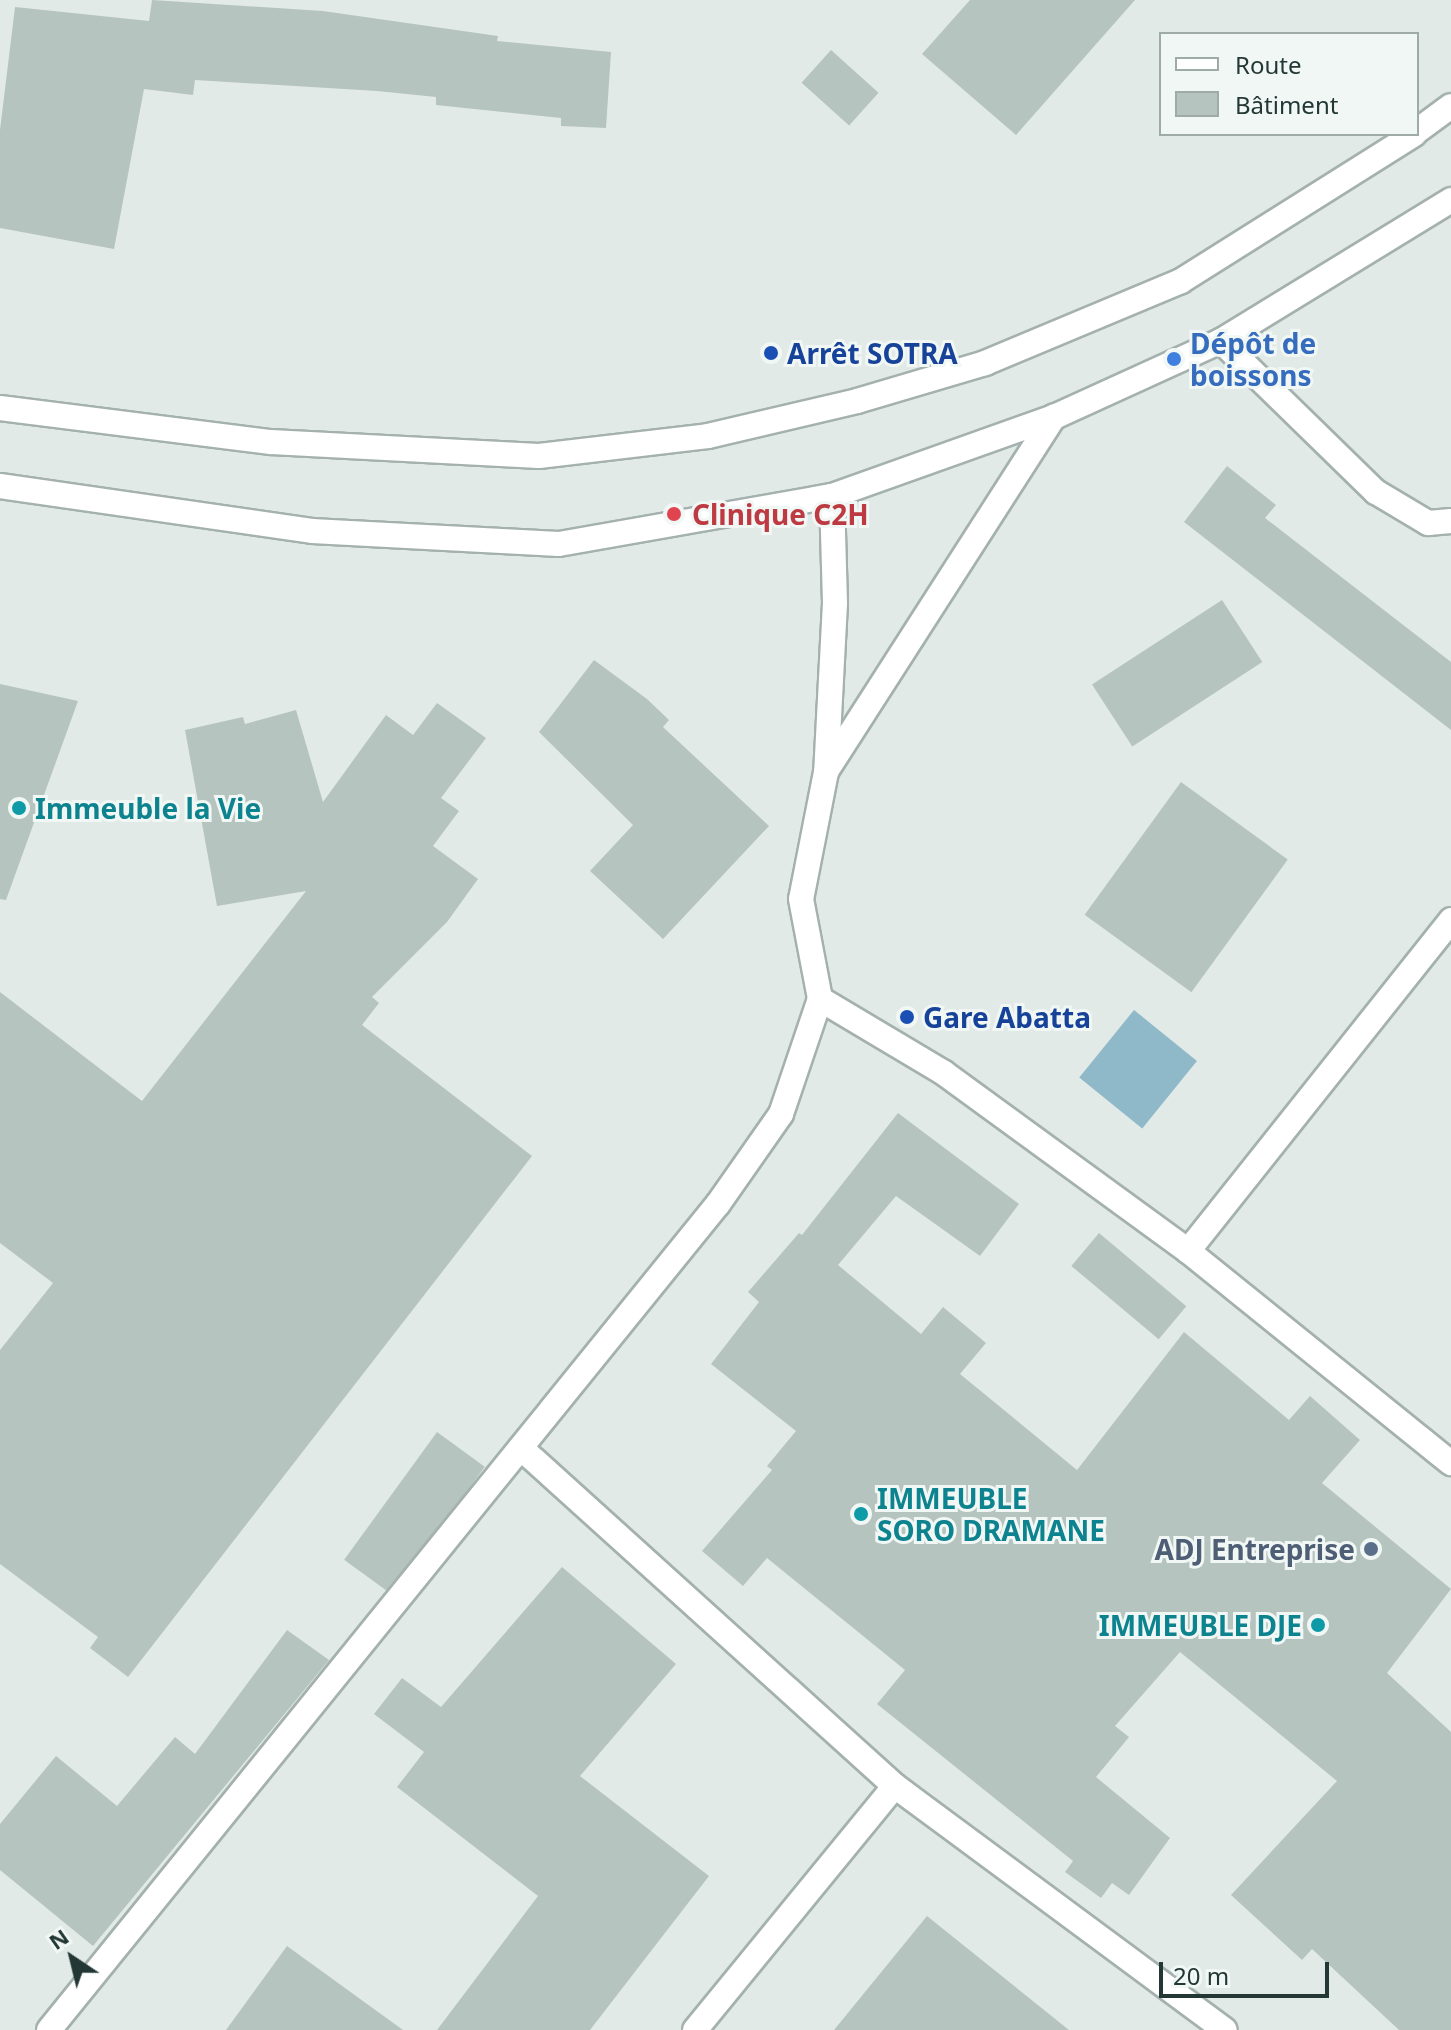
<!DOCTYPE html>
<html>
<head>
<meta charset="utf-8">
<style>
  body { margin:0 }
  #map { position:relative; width:1451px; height:2030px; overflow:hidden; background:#e1eae7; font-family:"Noto Sans",sans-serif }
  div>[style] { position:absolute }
  .water>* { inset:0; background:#8fb9c9; transform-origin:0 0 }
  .building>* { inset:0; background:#b6c4c0; transform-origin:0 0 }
  .roads { filter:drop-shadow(2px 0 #a4b1ae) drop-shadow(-2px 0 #a4b1ae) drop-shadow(0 2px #a4b1ae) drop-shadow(0 -2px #a4b1ae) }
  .service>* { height:24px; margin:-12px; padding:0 12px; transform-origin:12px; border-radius:12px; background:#fff }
  .minor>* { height:24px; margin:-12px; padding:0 12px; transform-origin:12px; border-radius:12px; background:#fff }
  .tertiary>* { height:24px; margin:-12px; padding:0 12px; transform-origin:12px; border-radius:12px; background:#fff }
  .dots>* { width:22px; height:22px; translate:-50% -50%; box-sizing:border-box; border:4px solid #f1f7f4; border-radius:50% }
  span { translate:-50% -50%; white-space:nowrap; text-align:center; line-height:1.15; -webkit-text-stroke:6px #f1f7f4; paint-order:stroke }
  .shop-label { font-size:28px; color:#366cbe; font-weight:700 }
  .left { translate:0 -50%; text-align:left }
  .transit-label { font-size:28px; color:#164399; font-weight:700 }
  .health-label { font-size:28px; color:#be3a42; font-weight:700 }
  .culture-label { font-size:28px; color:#0d838f; font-weight:700 }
  .right { translate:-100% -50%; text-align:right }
  .service-label { font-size:28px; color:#4e5e75; font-weight:700 }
  .legend { position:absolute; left:1159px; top:32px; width:260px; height:104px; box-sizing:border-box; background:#f1f7f4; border:2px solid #9faba8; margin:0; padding:10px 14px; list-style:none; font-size:24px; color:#233835 }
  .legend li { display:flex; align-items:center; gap:16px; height:40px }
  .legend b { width:40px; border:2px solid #9faba8 }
  .north { position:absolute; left:32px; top:1918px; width:80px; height:80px; -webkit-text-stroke:6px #f1f7f4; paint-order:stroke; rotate:325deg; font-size:22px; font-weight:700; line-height:32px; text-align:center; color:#233835 }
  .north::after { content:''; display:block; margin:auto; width:28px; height:36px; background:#233835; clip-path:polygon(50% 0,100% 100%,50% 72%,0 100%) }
  .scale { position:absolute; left:1159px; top:1962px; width:170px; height:36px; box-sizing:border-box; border:4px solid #233835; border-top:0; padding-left:10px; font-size:24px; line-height:28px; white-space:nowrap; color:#233835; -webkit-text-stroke:6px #f1f7f4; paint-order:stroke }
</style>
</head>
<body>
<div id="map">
  <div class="water">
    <div style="left:1134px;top:1010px;width:81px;height:87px;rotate:39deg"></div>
  </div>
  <div class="building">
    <div style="clip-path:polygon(152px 0,323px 11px,498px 36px,497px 41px,611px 52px,606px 128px,561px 126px,561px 118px,436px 105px,436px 97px,377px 91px,195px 80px,193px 95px,144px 89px,114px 249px,0 228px,0 130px,15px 7px,149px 21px)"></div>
    <div style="clip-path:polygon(970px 0,1135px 0,1016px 135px,922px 54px)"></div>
    <div style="left:831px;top:50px;width:64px;height:44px;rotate:42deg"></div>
    <div style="clip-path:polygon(1227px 466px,1276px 505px,1265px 518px,1451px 662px,1451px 730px,1184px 522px)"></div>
    <div style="left:1222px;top:600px;width:74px;height:155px;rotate:57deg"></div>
    <div style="clip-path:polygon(594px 660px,647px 699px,669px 720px,663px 727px,769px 826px,663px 939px,590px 871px,633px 825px,539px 732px)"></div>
    <div style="clip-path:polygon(0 684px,78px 701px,6px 900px,0 899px)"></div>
    <div style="clip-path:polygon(437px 703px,486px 738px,441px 798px,459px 811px,433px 846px,478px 879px,447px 922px,372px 997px,379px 1003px,362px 1025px,532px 1156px,128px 1677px,90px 1648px,98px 1637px,0 1564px,0 1350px,53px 1283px,0 1243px,0 992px,142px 1101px,306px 891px,217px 906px,185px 730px,243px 717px,245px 724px,296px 710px,323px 802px,386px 715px,413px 735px)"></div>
    <div style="left:1181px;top:782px;width:132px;height:164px;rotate:36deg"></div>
    <div style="clip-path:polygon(898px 1113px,1019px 1204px,980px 1256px,896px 1196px,838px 1265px,921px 1334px,943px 1307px,986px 1343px,960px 1374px,1077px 1470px,1184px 1332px,1289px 1420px,1310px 1396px,1360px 1440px,1322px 1483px,1451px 1589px,1387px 1673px,1451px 1732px,1451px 2030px,1399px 2030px,1312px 1949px,1302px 1960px,1231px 1895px,1337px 1781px,1180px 1652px,1115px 1726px,1129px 1737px,1096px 1777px,1170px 1838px,1129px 1895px,1112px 1883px,1101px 1898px,1065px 1872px,1073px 1861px,877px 1704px,905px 1670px,767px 1558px,743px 1586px,702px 1551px,772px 1470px,767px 1466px,796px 1431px,711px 1364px,759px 1302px,748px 1292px,799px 1233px,802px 1235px)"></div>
    <div style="left:1099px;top:1233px;width:114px;height:43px;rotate:40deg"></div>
    <div style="left:437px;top:1432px;width:59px;height:158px;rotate:36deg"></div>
    <div style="clip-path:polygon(562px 1567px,676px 1664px,580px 1776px,709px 1876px,590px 2030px,437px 2030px,538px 1896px,397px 1787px,424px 1752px,374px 1714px,402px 1678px,441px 1707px)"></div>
    <div style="clip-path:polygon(287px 1630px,329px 1660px,93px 1946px,0 1870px,0 1824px,56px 1756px,117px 1806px,175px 1737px,195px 1754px)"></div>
    <div style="clip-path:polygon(927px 1916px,1069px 2030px,834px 2030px)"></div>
    <div style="clip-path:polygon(287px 1946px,403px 2030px,226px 2030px)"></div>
  </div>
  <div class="roads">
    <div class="service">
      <div style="left:1221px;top:341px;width:216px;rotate:44.3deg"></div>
      <div style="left:1376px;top:492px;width:61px;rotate:30.8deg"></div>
      <div style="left:1428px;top:523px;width:23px;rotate:-5deg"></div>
    </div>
    <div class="minor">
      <div style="left:832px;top:496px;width:107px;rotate:88.4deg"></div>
      <div style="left:835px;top:603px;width:169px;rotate:93deg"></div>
      <div style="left:826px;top:772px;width:129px;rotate:101.1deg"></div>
      <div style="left:801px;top:899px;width:102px;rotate:79.2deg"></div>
      <div style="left:820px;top:999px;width:144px;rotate:30.8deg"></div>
      <div style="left:944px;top:1073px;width:302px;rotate:36.1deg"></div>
      <div style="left:1188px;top:1251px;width:338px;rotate:38.9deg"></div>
      <div style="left:827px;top:770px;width:420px;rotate:-57.3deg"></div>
      <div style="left:1188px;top:1251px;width:423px;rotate:-51.5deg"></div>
      <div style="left:522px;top:1449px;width:503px;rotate:42.1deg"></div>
      <div style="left:895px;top:1786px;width:410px;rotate:36.5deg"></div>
      <div style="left:49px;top:2030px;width:1063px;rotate:-51deg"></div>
      <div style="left:718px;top:1204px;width:110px;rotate:-55deg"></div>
      <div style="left:781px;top:1114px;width:121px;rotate:-71.3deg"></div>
      <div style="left:695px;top:2030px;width:315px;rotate:-50.7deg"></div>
    </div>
    <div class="tertiary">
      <div style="left:1417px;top:131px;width:42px;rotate:-36.3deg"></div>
      <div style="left:0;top:408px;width:273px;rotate:7.2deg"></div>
      <div style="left:271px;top:442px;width:268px;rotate:3deg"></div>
      <div style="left:539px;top:456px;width:170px;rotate:-6.7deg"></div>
      <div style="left:708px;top:436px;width:153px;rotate:-13.2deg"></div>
      <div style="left:857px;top:401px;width:134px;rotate:-16.5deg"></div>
      <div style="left:985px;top:363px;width:212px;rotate:-22.7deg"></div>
      <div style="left:1181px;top:281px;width:275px;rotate:-32.2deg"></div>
      <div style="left:0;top:486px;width:315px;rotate:8.2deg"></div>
      <div style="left:312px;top:531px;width:247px;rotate:3deg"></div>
      <div style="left:559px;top:544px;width:277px;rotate:-10deg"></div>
      <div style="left:832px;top:496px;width:236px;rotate:-19.6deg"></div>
      <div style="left:1054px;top:417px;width:183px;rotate:-24.5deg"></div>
      <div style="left:1221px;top:341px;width:270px;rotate:-31.5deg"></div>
    </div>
  </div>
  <div class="dots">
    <div style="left:771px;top:353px;background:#1a4fb4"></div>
    <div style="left:1174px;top:359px;background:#3f7fe0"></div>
    <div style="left:674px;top:514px;background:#e0444e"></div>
    <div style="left:19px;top:808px;background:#0f9aa8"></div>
    <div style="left:907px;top:1017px;background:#1a4fb4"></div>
    <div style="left:861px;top:1514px;background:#0f9aa8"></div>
    <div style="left:1371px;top:1549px;background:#5c6f8a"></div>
    <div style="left:1318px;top:1625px;background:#0f9aa8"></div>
  </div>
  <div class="shop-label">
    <span class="left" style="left:1190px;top:359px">Dépôt de<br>boissons</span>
  </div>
  <div class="transit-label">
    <span class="left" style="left:787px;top:353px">Arrêt SOTRA</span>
    <span class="left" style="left:923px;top:1017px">Gare Abatta</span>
  </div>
  <div class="health-label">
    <span class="left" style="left:692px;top:514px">Clinique C2H</span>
  </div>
  <div class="culture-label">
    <span class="left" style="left:35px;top:808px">Immeuble la Vie</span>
    <span class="left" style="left:877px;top:1514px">IMMEUBLE<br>SORO DRAMANE</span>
    <span class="right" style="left:1302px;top:1625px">IMMEUBLE DJE</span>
  </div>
  <div class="service-label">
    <span class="right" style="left:1355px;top:1549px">ADJ Entreprise</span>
  </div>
  <ul class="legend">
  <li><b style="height:10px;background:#fff"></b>Route</li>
  <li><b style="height:22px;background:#b6c4c0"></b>Bâtiment</li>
  </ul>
  <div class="north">N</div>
  <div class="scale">20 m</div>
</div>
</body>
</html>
